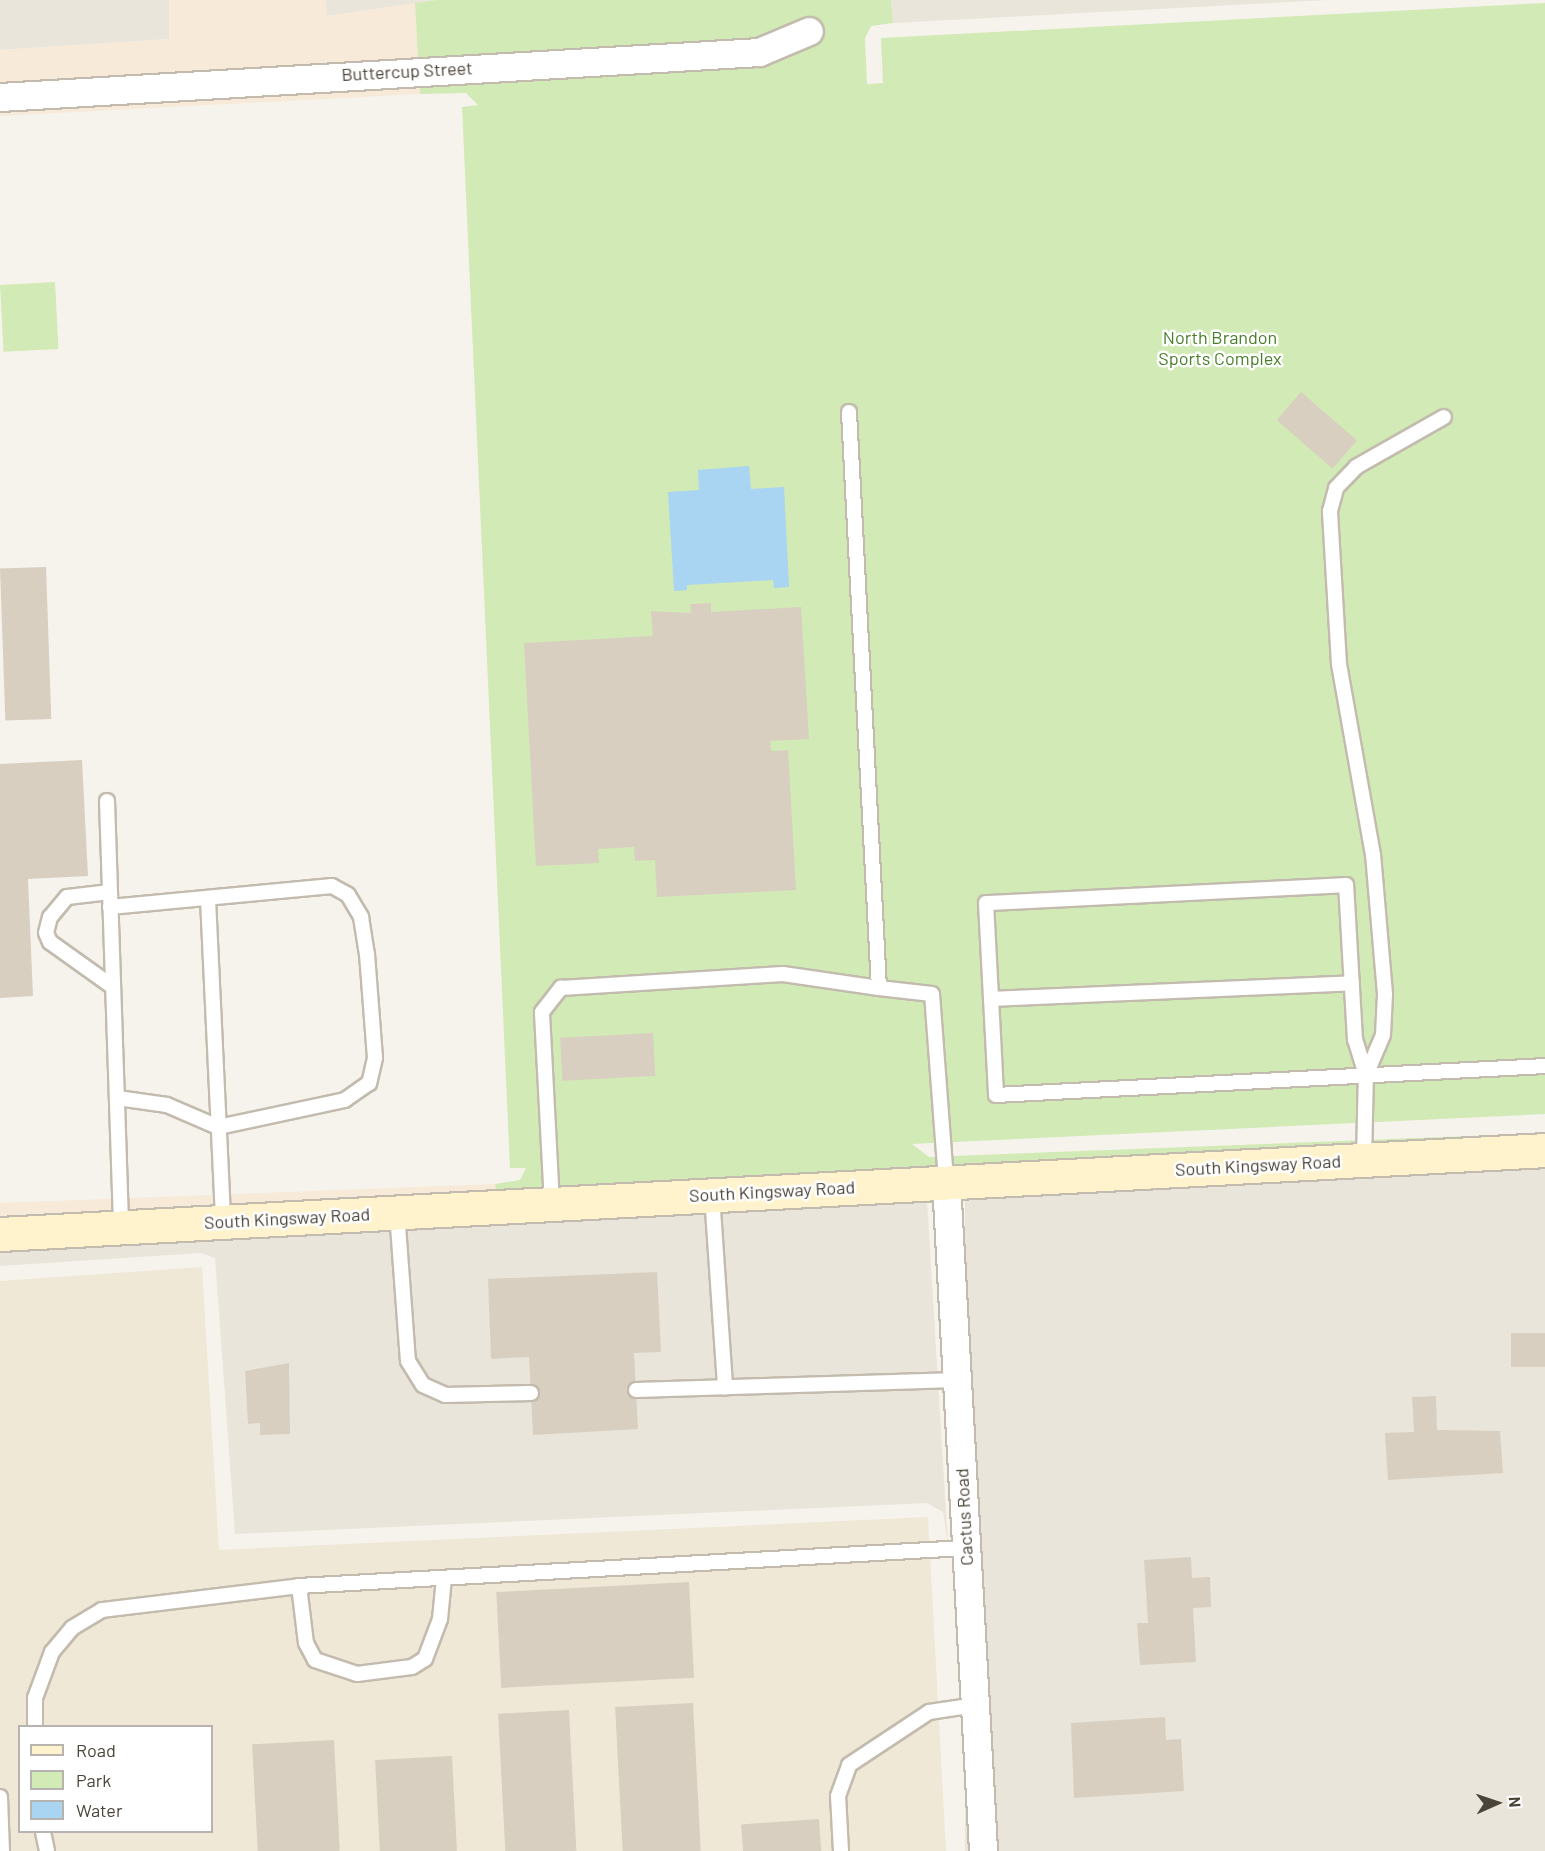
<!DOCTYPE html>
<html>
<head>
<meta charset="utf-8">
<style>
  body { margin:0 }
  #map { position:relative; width:1545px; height:1851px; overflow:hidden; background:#f6f3ec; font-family:Barlow,sans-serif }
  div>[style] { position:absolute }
  .residential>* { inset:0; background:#eae5da; transform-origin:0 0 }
  .commercial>* { inset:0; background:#f7ead8 }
  .education>* { inset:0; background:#efe8d6 }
  .green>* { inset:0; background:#d2eab5; transform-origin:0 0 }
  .water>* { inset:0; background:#a9d4f2 }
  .building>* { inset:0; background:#d8cfc1; transform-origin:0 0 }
  .roads { filter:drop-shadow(2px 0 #c2bbae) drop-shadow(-2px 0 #c2bbae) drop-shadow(0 2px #c2bbae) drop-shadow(0 -2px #c2bbae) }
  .lane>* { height:14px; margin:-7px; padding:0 7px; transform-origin:7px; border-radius:7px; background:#fff }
  .street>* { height:27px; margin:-13.5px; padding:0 13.5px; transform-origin:13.5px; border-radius:13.5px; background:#fff }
  .secondary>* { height:33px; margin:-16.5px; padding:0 16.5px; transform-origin:16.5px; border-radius:16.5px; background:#fff3cd }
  span { translate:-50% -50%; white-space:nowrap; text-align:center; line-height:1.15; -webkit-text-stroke:5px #fff; paint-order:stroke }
  .street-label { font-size:18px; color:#4b4439 }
  .park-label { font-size:18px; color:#4a7f2a }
  .legend { position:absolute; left:18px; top:1725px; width:195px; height:108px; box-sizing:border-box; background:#fff; border:2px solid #b7b4b0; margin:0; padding:8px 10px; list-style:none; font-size:18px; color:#4b4439 }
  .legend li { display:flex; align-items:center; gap:12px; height:30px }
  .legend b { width:30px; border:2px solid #b7b4b0 }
  .north { position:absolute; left:1467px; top:1773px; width:60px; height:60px; -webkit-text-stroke:4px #fff; paint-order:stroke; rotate:87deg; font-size:16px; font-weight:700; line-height:24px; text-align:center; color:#4b4439 }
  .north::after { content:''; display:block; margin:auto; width:21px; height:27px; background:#4b4439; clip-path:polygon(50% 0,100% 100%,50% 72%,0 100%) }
</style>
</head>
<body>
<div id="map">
  <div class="residential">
    <div style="clip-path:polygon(0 0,169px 0,170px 39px,0 50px)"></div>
    <div style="clip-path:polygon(325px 0,437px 0,327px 16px)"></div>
    <div style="clip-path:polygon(891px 0,1328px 0,893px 23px)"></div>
    <div style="left:1545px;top:1167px;width:684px;height:580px;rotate:90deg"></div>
    <div style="clip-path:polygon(927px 1200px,948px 1545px,943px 1512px,927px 1503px,235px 1534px,215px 1258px,201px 1253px,0 1266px,0 1252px)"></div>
  </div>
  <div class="commercial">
    <div style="clip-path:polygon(169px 0,325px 0,327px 16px,415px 3px,420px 94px,0 116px,0 50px,169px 39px)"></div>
    <div style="clip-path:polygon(495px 1184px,496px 1190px,0 1218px,0 1203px)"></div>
  </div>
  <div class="education">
    <div style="clip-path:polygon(evenodd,202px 1267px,219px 1550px,928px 1517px,946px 1851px,0 1851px,0 1281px,202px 1267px,20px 1726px,212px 1726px,212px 1832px,20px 1832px,20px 1726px)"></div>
  </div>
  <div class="green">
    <div style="clip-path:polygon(437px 0,891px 0,893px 23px,871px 26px,865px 38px,867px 84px,883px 83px,881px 38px,1545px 3px,1545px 1114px,912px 1144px,929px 1157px,1545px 1133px,496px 1190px,495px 1184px,520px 1180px,526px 1168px,510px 1168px,462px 107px,478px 105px,466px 93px,420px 94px,415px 3px)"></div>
    <div style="left:55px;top:282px;width:67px;height:55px;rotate:87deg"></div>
  </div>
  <div class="water">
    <div style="clip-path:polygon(749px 466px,751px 489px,784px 487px,789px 587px,774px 588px,773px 580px,687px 585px,687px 590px,674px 591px,668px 492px,699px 490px,698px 470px)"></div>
  </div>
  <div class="building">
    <div style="left:1301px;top:392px;width:74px;height:37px;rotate:41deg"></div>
    <div style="left:46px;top:567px;width:152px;height:46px;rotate:88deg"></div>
    <div style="clip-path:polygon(711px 603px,711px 612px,801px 607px,809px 739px,770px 741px,771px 751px,788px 750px,796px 890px,657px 897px,655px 860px,635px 861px,634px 847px,598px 849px,599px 863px,536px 866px,524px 643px,653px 636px,651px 611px,691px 613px,690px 604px)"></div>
    <div style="clip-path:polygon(82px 760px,88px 876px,28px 879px,33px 996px,0 998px,0 764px)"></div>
    <div style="left:653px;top:1033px;width:43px;height:93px;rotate:87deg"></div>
    <div style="clip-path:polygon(657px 1272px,661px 1352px,634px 1353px,638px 1429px,533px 1435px,529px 1357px,491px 1359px,488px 1279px)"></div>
    <div style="left:1545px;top:1333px;width:34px;height:34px;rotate:90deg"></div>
    <div style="clip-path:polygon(289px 1363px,290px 1434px,260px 1435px,260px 1423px,248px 1424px,245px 1371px)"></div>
    <div style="clip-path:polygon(1436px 1396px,1437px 1430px,1500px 1431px,1503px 1473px,1388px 1480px,1385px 1433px,1414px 1432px,1412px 1397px)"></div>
    <div style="clip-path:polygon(1191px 1557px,1192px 1578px,1210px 1577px,1211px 1607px,1193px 1608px,1196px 1662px,1140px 1665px,1137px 1623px,1148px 1623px,1144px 1560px)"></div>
    <div style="left:689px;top:1582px;width:96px;height:193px;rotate:87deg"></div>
    <div style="left:693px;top:1703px;width:148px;height:78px;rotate:87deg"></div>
    <div style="left:569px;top:1710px;width:141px;height:71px;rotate:87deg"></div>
    <div style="clip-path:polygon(1165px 1717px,1166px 1740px,1181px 1739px,1184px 1791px,1074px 1798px,1071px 1723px)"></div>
    <div style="left:334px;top:1740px;width:111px;height:82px;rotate:87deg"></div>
    <div style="left:452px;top:1756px;width:95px;height:77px;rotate:87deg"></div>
    <div style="left:819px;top:1819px;width:32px;height:78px;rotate:86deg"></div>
  </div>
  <div class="roads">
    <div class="lane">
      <div style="left:849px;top:412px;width:577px;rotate:87.02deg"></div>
      <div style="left:879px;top:988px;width:53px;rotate:6.5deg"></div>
      <div style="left:932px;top:994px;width:189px;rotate:85.7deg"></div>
      <div style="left:107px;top:801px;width:427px;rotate:88.1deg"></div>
      <div style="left:110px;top:892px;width:43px;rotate:173.4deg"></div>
      <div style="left:67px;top:897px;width:26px;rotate:130deg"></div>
      <div style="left:50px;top:917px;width:16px;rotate:104deg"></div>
      <div style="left:46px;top:933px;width:10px;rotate:66deg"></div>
      <div style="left:50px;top:942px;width:77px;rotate:35.5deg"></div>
      <div style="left:208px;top:899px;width:323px;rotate:87.3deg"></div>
      <div style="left:110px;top:907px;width:223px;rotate:-5.4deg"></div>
      <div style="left:332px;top:886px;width:18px;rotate:29deg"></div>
      <div style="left:348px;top:895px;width:26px;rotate:59deg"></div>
      <div style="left:361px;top:917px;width:37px;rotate:81deg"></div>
      <div style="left:367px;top:954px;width:104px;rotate:85.6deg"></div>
      <div style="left:375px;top:1058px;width:26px;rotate:103deg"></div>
      <div style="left:369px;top:1083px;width:29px;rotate:145deg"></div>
      <div style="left:345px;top:1100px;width:130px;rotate:168deg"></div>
      <div style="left:218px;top:1127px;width:56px;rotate:-156.7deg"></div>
      <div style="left:167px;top:1105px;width:50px;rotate:-172deg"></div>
      <div style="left:991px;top:999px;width:361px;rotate:-2.5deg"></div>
      <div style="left:1366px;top:1075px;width:37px;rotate:-107deg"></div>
      <div style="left:1355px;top:1040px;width:155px;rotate:-93.3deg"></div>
      <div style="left:1346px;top:885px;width:360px;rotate:177.1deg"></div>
      <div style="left:986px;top:903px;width:192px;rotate:87deg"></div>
      <div style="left:996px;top:1095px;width:550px;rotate:-3.02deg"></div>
      <div style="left:1364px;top:1160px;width:85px;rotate:-88.7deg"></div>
      <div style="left:1366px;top:1075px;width:43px;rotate:-67deg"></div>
      <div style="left:1383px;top:1035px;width:41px;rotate:-87.2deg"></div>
      <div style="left:1385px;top:994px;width:140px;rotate:-94.9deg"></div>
      <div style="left:1373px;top:855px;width:194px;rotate:-100.1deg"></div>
      <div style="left:1339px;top:664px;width:153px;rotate:-93.4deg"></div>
      <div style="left:1330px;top:511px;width:24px;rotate:-75deg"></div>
      <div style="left:1336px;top:488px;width:29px;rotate:-46deg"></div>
      <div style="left:1356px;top:467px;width:101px;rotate:-29.6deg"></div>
      <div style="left:712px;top:1195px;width:193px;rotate:86.1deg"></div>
      <div style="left:552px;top:1204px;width:192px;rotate:-93deg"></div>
      <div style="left:542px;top:1012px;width:31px;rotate:-52deg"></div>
      <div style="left:561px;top:988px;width:222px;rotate:-3.6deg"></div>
      <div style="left:783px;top:974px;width:97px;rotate:8.3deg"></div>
      <div style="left:397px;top:1212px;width:149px;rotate:85.8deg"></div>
      <div style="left:408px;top:1361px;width:28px;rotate:58deg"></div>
      <div style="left:423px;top:1385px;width:24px;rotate:24deg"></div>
      <div style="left:445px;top:1395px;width:86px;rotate:-1.3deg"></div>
      <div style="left:636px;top:1390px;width:321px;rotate:-1.8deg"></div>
      <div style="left:299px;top:1586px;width:57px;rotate:83deg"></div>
      <div style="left:306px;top:1643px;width:19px;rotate:62deg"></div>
      <div style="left:315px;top:1660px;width:44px;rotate:18.4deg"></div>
      <div style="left:357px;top:1674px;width:55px;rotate:-7.3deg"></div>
      <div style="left:412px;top:1667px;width:15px;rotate:-32deg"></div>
      <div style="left:425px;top:1659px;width:43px;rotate:-69.4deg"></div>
      <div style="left:440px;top:1619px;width:41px;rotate:-84.4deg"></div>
      <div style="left:35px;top:1726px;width:28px;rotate:-90deg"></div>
      <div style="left:35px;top:1698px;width:49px;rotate:-69.7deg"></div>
      <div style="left:52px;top:1652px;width:31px;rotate:-50deg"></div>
      <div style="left:72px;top:1628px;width:35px;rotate:-31deg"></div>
      <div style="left:102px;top:1610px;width:198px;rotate:-6.9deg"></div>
      <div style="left:299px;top:1586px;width:667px;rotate:-3.27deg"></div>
      <div style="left:0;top:1797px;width:54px;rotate:87.9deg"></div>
      <div style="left:43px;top:1832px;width:19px;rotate:78deg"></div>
      <div style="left:841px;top:1851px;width:55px;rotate:-93.1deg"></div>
      <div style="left:838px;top:1796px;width:33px;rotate:-70deg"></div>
      <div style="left:849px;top:1765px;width:96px;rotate:-33.5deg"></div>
      <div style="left:929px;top:1712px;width:48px;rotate:-8.5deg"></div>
    </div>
    <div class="street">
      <div style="left:0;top:97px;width:760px;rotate:-3.39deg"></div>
      <div style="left:759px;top:52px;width:54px;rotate:-22.8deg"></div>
      <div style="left:946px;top:1182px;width:670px;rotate:86.83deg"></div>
    </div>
    <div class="secondary">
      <div style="left:0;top:1234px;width:1547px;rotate:-3.11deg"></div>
    </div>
  </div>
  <div class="street-label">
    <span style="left:407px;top:71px;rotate:-3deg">Buttercup Street</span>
    <span style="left:1258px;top:1165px;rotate:-3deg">South Kingsway Road</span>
    <span style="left:772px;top:1191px;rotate:-3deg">South Kingsway Road</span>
    <span style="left:287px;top:1218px;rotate:-3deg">South Kingsway Road</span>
    <span style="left:964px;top:1517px;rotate:-93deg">Cactus Road</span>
  </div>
  <div class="park-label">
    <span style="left:1220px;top:348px">North Brandon<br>Sports Complex</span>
  </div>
  <ul class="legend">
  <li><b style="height:8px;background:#fff3cd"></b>Road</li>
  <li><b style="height:16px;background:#d2eab5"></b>Park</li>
  <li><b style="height:16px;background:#a9d4f2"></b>Water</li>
  </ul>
  <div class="north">N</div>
</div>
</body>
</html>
